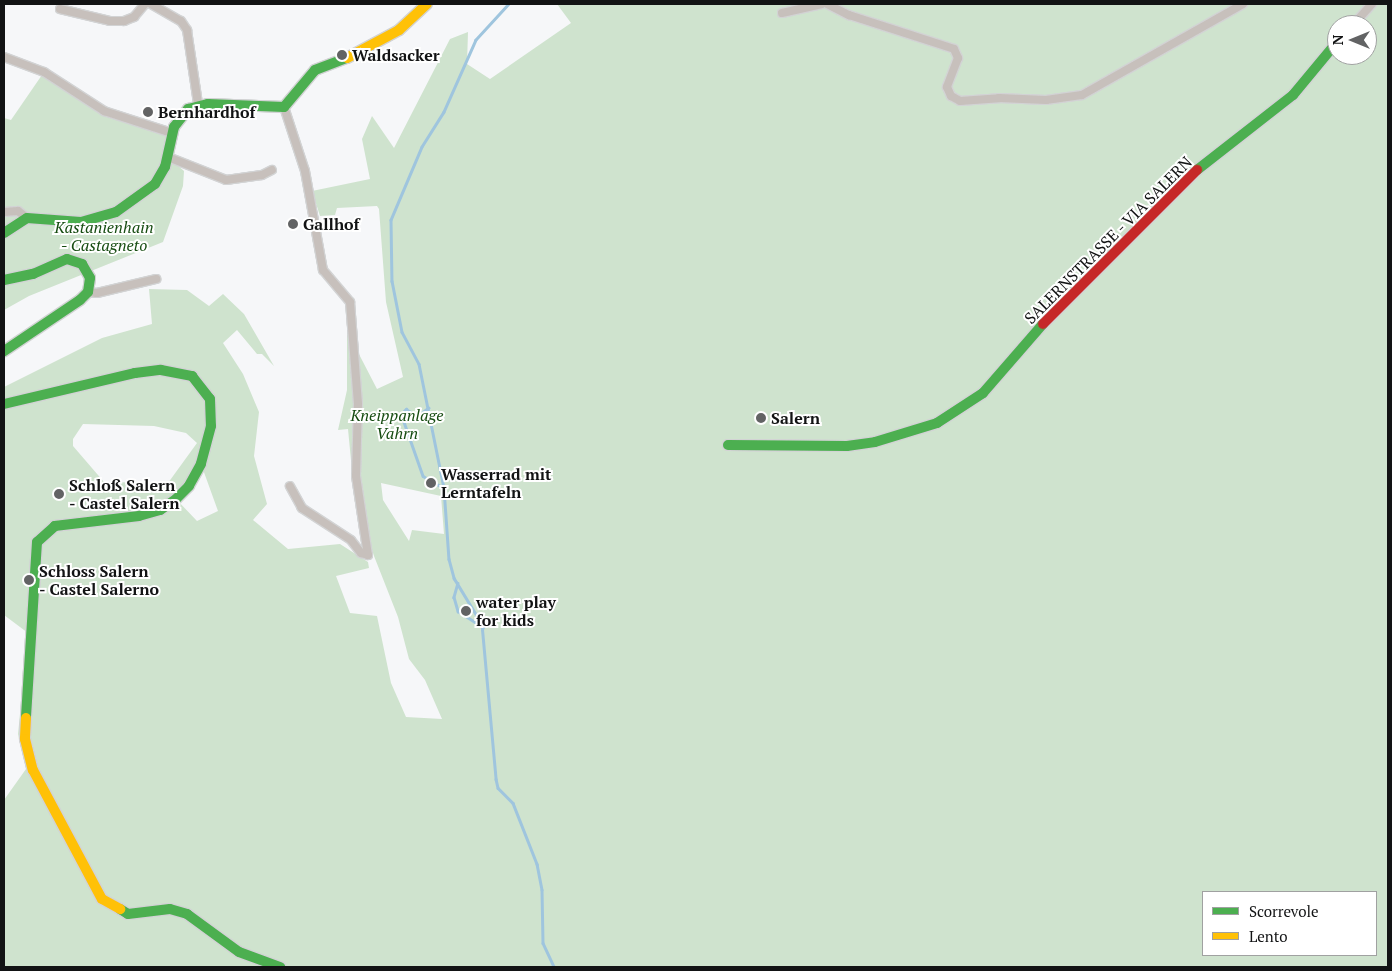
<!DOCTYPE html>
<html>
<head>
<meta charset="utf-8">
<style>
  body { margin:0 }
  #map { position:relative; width:1392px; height:971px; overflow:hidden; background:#f6f7f9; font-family:"PT Serif",serif }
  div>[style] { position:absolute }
  .green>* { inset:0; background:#cfe3ce }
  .stream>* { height:2.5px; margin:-1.25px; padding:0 1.25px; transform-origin:1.25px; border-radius:1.25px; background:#9fc5de }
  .roads { filter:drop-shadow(1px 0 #d2d3d4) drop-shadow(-1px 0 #d2d3d4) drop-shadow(0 1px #d2d3d4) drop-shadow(0 -1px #d2d3d4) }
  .street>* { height:8px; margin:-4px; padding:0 4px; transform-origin:4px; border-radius:4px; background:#c7c0bc }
  .fast>* { height:10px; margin:-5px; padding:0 5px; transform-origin:5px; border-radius:5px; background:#4caf50 }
  .slow>* { height:10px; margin:-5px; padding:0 5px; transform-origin:5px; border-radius:5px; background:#ffc107 }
  .jam>* { height:10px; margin:-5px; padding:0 5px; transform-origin:5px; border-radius:5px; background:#c62828 }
  .dots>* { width:14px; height:14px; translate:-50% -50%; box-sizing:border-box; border:2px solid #fff; border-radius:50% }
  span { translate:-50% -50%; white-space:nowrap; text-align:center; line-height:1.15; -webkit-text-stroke:4px #fff; paint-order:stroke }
  .poi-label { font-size:16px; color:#121314; font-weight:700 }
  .left { translate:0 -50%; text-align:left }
  .park-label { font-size:16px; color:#164c11; font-style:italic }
  .street-label { font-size:16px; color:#121314 }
  .frame { position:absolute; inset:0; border:5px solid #121314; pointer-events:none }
  .legend { position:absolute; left:1202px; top:891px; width:175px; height:65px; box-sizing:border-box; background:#fff; border:1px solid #a0a1a1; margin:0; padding:6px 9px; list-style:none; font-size:15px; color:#121314 }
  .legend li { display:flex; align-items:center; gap:10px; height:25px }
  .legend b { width:25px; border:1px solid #a0a1a1 }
  .north { position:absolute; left:1327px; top:15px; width:50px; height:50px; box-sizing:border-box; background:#fff; border:1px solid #a0a1a1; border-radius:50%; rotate:270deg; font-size:14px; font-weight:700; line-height:20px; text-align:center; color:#121314 }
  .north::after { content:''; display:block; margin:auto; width:18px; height:22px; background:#626364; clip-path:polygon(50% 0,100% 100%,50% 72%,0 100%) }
</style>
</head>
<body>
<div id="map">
  <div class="green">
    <div style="clip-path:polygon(evenodd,557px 4px,1388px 4px,1388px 967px,4px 967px,4px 800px,26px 769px,18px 734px,28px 633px,4px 615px,4px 387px,102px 338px,152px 324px,149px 289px,187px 290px,209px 306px,223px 294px,244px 314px,274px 366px,262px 354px,257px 354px,237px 330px,223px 343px,243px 374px,259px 412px,254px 456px,267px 504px,253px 520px,288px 549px,340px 544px,368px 562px,369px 568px,336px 576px,350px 613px,377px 616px,391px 683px,406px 717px,442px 719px,425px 680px,409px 659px,398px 617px,374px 556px,354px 492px,348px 429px,338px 430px,347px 390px,347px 331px,377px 389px,403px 377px,386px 302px,379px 209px,377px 206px,337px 208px,335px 215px,320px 216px,312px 191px,370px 179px,362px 139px,372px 116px,394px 148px,450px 39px,468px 32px,467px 64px,490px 79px,571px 23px,557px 4px,1337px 25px,1367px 25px,1367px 55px,1337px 55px,1337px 25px,557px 4px,83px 424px,154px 426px,186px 433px,197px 443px,168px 483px,104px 482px,73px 446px,73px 439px,83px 424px,557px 4px,201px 464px,218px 511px,197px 521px,176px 499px,201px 464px,557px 4px,381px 483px,441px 496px,444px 534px,412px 530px,409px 541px,383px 500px,381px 483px,557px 4px,1203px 892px,1376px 892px,1376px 955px,1203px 955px,1203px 892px)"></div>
    <div style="clip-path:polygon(44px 72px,104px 111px,172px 133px,168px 157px,184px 171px,183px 186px,163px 242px,29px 296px,4px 310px,4px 118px,11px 120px)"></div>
  </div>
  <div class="stream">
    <div style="left:509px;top:4px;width:49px;rotate:132.5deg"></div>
    <div style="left:476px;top:40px;width:79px;rotate:114deg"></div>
    <div style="left:444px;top:112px;width:41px;rotate:122.2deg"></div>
    <div style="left:422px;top:147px;width:79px;rotate:113deg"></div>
    <div style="left:391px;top:220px;width:61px;rotate:89.1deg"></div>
    <div style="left:392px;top:281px;width:52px;rotate:78.9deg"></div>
    <div style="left:402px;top:332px;width:36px;rotate:62deg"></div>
    <div style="left:419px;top:364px;width:126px;rotate:78.6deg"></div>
    <div style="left:444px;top:488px;width:71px;rotate:86deg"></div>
    <div style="left:449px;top:559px;width:20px;rotate:75deg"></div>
    <div style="left:454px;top:578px;width:54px;rotate:58.7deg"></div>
    <div style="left:482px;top:624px;width:156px;rotate:84.8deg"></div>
    <div style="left:496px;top:779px;width:9px;rotate:77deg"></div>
    <div style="left:498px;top:788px;width:21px;rotate:45deg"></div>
    <div style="left:513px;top:803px;width:66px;rotate:68.5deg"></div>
    <div style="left:537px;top:864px;width:26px;rotate:79deg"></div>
    <div style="left:542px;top:890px;width:53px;rotate:88.9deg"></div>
    <div style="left:543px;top:943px;width:26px;rotate:65deg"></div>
    <div style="left:404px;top:411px;width:3px;rotate:-45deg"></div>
    <div style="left:406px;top:409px;width:13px;rotate:32deg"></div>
    <div style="left:417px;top:416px;width:14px;rotate:-36deg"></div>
    <div style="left:406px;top:419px;width:2px;rotate:-27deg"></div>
    <div style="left:404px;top:422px;width:57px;rotate:70.6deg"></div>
    <div style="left:423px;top:476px;width:24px;rotate:30deg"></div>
    <div style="left:458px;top:583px;width:15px;rotate:106deg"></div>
    <div style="left:454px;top:597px;width:15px;rotate:74deg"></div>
    <div style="left:458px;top:611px;width:30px;rotate:33deg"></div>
  </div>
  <div class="roads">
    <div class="street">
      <div style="left:151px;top:4px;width:34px;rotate:30deg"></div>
      <div style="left:181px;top:21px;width:11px;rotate:56deg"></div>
      <div style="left:187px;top:30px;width:75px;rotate:81.5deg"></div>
      <div style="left:827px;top:4px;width:25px;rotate:27deg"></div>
      <div style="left:849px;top:15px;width:110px;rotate:17.9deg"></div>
      <div style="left:954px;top:49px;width:10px;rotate:66deg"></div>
      <div style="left:958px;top:58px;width:31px;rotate:111deg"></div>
      <div style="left:947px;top:87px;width:10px;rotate:66deg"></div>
      <div style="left:951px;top:96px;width:10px;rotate:29deg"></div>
      <div style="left:960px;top:101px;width:39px;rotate:-4deg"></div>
      <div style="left:999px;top:98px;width:47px;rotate:2.4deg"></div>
      <div style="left:1046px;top:100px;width:36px;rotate:-8deg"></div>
      <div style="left:1082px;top:95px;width:185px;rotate:-29.5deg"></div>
      <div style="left:60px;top:9px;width:51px;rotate:13.5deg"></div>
      <div style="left:110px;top:21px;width:14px"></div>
      <div style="left:124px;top:21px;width:11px;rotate:-22deg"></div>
      <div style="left:134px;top:17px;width:17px;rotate:-50deg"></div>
      <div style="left:782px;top:13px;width:41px;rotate:-12.7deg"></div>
      <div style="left:1353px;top:25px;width:28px;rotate:-48deg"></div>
      <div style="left:4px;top:57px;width:43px;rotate:20.6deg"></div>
      <div style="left:44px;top:72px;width:72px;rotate:33deg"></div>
      <div style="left:104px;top:111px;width:71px;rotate:17.9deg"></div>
      <div style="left:284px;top:107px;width:67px;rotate:71.8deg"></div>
      <div style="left:305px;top:171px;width:101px;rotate:79.7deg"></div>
      <div style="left:323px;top:270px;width:42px;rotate:49.8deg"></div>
      <div style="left:350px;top:302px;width:102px;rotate:85.5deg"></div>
      <div style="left:358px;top:404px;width:72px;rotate:91.6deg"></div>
      <div style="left:356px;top:476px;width:80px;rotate:81.4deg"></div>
      <div style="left:368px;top:555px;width:7px;rotate:-164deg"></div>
      <div style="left:361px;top:553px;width:16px;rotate:-128deg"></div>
      <div style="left:351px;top:540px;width:59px;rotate:-146.9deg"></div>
      <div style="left:302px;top:508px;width:25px;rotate:-119deg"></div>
      <div style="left:168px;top:157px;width:62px;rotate:21.6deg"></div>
      <div style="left:226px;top:180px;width:36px;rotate:-8deg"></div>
      <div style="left:262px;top:175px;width:11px;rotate:-27deg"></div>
      <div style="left:4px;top:212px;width:14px;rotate:-4deg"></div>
      <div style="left:18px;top:211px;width:11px;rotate:38deg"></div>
      <div style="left:88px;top:292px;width:9px;rotate:6deg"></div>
      <div style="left:97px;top:293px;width:61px;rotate:-13.3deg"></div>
    </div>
    <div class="fast">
      <div style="left:1197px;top:170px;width:122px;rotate:-38deg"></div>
      <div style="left:1293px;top:95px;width:69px;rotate:-50.3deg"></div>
      <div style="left:4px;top:233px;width:27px;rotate:-33deg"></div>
      <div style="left:27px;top:218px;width:54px;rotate:4.2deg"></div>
      <div style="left:81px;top:222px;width:36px;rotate:-16deg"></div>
      <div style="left:116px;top:212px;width:48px;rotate:-35.7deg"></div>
      <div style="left:155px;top:184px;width:20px;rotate:-60deg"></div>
      <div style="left:165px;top:167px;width:41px;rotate:-77.3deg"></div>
      <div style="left:174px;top:127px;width:23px;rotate:-52deg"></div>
      <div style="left:188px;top:109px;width:21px;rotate:-14deg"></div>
      <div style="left:208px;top:104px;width:76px;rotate:2.3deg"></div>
      <div style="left:284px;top:107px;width:48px;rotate:-50deg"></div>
      <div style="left:315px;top:70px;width:34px;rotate:-21deg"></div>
      <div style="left:4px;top:280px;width:30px;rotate:-12deg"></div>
      <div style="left:33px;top:274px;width:37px;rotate:-24deg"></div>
      <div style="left:67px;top:259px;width:16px;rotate:18deg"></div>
      <div style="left:82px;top:264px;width:16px;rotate:60deg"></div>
      <div style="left:90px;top:278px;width:14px;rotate:98deg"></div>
      <div style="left:88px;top:292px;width:11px;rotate:135deg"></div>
      <div style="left:80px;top:300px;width:92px;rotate:146.1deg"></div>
      <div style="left:4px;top:404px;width:135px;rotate:-13.3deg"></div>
      <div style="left:135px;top:373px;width:26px;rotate:-7deg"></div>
      <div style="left:161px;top:370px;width:32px;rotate:11deg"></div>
      <div style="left:192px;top:376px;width:29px;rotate:52deg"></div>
      <div style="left:210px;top:399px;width:27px;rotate:88deg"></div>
      <div style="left:211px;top:426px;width:39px;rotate:105deg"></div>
      <div style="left:201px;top:464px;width:25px;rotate:119deg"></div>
      <div style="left:189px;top:486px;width:18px;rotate:135deg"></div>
      <div style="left:176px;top:499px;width:19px;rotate:145deg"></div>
      <div style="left:160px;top:510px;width:22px;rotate:164deg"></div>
      <div style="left:139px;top:516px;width:85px;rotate:173.2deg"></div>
      <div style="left:55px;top:526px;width:24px;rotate:138deg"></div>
      <div style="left:37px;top:542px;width:176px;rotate:93.6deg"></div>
      <div style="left:728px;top:445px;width:119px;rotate:0.5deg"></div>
      <div style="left:847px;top:446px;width:28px;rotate:-8deg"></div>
      <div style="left:875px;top:442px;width:65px;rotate:-17deg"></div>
      <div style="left:937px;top:423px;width:55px;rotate:-33.1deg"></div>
      <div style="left:983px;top:393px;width:91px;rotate:-49deg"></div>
      <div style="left:120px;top:909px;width:9px;rotate:32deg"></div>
      <div style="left:128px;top:914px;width:42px;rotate:-6.8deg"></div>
      <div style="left:170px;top:909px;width:18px;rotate:16deg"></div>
      <div style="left:187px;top:914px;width:64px;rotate:36.2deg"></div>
      <div style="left:239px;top:952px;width:44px;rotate:20.1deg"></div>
    </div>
    <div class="slow">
      <div style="left:347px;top:58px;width:59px;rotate:-28.3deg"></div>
      <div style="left:399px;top:30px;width:38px;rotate:-43deg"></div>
      <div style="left:26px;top:718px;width:21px;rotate:93deg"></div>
      <div style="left:25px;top:739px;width:32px;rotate:76deg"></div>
      <div style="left:33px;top:770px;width:146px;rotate:61.9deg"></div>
      <div style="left:102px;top:899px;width:21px;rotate:29deg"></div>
    </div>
    <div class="jam">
      <div style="left:1043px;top:324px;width:218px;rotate:-45deg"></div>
    </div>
  </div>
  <div class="dots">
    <div style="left:342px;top:55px;background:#626364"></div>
    <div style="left:148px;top:112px;background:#626364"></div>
    <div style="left:293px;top:224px;background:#626364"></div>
    <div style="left:761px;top:418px;background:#626364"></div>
    <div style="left:431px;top:483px;background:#626364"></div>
    <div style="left:59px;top:494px;background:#626364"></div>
    <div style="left:29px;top:580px;background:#626364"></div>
    <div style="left:466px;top:611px;background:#626364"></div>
  </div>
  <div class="poi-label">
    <span class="left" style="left:352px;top:55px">Waldsacker</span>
    <span class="left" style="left:158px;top:112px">Bernhardhof</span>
    <span class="left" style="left:303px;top:224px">Gallhof</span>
    <span class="left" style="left:771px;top:418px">Salern</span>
    <span class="left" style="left:441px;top:483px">Wasserrad mit<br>Lerntafeln</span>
    <span class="left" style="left:69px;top:494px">Schloß Salern<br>- Castel Salern</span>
    <span class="left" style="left:39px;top:580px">Schloss Salern<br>- Castel Salerno</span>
    <span class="left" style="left:476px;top:611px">water play<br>for kids</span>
  </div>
  <div class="park-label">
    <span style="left:104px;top:236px">Kastanienhain<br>- Castagneto</span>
    <span style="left:397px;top:424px">Kneippanlage<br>Vahrn</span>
  </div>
  <div class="street-label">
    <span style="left:1108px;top:240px;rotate:-45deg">SALERNSTRASSE - VIA SALERN</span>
  </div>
  <div class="frame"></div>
  <ul class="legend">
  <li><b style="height:6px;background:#4caf50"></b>Scorrevole</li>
  <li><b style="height:6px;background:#ffc107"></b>Lento</li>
  </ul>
  <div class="north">N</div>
</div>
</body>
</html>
